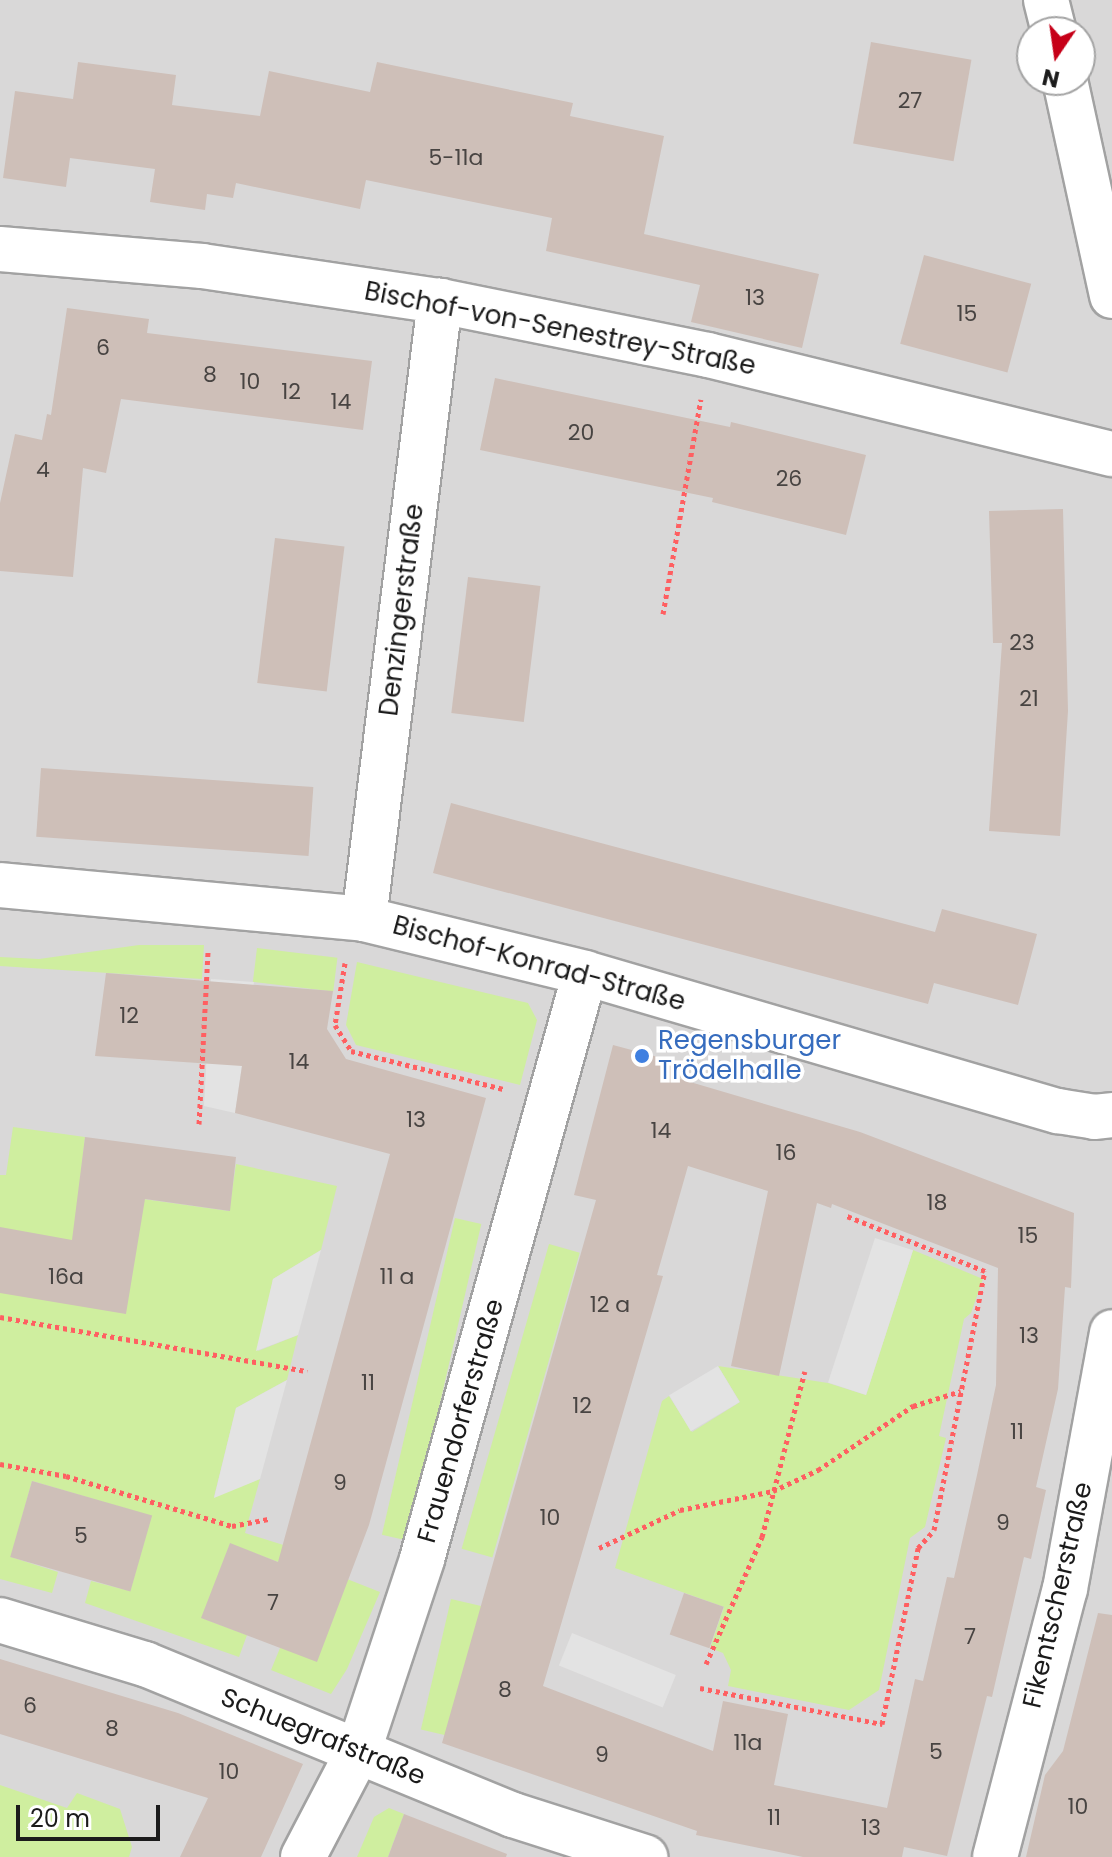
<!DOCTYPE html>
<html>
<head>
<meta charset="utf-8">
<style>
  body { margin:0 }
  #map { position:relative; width:1112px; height:1857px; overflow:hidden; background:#eee7df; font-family:Poppins,sans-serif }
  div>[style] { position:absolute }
  .residential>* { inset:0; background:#d9d8d8 }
  .grass>* { inset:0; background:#cfee9f; transform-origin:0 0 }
  .parking>* { inset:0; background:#e3e3e3; transform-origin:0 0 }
  .building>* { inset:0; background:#cebfb8; transform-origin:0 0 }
  .path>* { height:5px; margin-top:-2.5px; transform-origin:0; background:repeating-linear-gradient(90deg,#ff5f61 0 4px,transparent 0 8px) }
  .roads { filter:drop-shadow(2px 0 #a2a2a2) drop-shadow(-2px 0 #a2a2a2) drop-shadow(0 2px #a2a2a2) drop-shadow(0 -2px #a2a2a2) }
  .minor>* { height:44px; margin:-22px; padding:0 22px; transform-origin:22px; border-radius:22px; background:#fff }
  .dots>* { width:22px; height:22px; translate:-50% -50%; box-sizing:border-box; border:4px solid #fff; border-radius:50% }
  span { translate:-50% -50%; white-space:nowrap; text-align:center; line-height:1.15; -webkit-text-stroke:7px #fff; paint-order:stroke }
  .number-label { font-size:22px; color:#484442 }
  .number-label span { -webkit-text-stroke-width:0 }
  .street-label { font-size:26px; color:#1b1b1b }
  .shop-label { font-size:26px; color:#366cbe }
  .left { translate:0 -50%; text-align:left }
  .north { position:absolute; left:1016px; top:16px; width:80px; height:80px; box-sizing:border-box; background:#fff; border:2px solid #a4a4a4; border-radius:50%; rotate:193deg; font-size:22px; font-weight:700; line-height:32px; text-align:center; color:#1b1b1b }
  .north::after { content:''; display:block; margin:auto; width:28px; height:36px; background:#c60018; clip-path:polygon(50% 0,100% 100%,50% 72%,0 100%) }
  .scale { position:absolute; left:16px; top:1805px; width:144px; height:36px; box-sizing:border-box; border:4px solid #1b1b1b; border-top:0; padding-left:10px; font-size:24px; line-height:28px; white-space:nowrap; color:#1b1b1b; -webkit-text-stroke:6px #fff; paint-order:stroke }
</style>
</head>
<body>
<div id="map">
  <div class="residential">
    <div style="clip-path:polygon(evenodd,0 0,1112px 0,1112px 1857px,0 1857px,0 0,1032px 32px,1080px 32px,1080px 80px,1032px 80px,1032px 32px)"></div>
  </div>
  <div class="grass">
    <div style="clip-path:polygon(139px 945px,204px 945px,202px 979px,0 966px,0 957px,39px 959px)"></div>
    <div style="left:257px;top:948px;width:81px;height:34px;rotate:7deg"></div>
    <div style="clip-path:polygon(357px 962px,528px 1003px,537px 1020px,520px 1085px,356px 1045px,346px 1025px)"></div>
    <div style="clip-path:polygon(13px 1127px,85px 1137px,79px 1190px,229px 1211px,236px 1164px,337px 1186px,321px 1250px,273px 1279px,258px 1351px,298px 1335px,287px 1380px,236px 1408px,214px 1497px,260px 1479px,245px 1533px,350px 1566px,347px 1579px,380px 1592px,347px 1669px,331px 1694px,271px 1670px,280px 1648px,345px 1587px,230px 1544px,202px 1618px,247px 1635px,239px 1657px,85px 1603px,91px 1581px,130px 1591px,151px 1516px,32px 1481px,11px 1557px,58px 1572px,52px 1593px,0 1579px,0 1175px,6px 1175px)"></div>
    <div style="left:455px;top:1218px;width:27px;height:325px;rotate:13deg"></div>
    <div style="left:549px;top:1244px;width:32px;height:317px;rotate:16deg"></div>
    <div style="clip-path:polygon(913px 1250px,983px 1279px,971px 1313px,964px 1319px,939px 1436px,946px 1438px,925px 1527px,910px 1538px,879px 1690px,849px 1710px,728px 1686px,731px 1670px,723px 1653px,710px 1648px,724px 1607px,615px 1568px,662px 1401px,669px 1396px,692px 1432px,740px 1402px,718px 1366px,828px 1383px,866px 1395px)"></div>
    <div style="left:451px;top:1599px;width:32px;height:134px;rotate:13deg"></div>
    <div style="clip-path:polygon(0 1785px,67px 1808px,77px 1793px,120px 1809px,132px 1847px,129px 1857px,0 1857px)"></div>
    <div style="clip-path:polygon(389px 1808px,404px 1814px,388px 1857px,357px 1857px,374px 1817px)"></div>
  </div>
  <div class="parking">
    <div style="clip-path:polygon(211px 979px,254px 982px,235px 1113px,204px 1106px)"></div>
    <div style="left:875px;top:1238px;width:40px;height:152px;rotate:18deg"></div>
    <div style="clip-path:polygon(321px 1250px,298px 1335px,256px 1351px,273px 1279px)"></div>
    <div style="left:718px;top:1366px;width:42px;height:57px;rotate:59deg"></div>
    <div style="clip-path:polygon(287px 1380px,260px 1479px,214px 1498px,236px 1408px)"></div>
    <div style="left:572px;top:1633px;width:112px;height:35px;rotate:22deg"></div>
  </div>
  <div class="building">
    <div style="left:871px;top:42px;width:102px;height:103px;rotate:10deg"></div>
    <div style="clip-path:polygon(78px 62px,176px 75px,172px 105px,260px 116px,269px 71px,370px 92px,377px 62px,573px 103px,570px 116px,664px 136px,644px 234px,819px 274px,802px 348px,691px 322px,700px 285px,546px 251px,552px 218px,366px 180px,360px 209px,236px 183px,233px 198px,207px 194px,205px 210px,150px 202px,155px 169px,70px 158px,66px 187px,3px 178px,15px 91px,73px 99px)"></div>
    <div style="left:924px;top:255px;width:111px;height:92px;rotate:15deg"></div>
    <div style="clip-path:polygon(67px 308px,149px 319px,147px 333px,372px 361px,363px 430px,121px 399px,106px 473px,83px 468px,73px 577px,0 571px,0 503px,15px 434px,42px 440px,47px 414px,51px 415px)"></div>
    <div style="clip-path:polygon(495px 378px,730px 427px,731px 422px,866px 455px,846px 535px,712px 502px,713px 498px,480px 450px)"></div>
    <div style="clip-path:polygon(1063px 509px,1068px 711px,1060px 836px,989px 831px,1002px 643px,993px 643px,989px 511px)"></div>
    <div style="left:275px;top:538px;width:70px;height:146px;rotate:7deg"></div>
    <div style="left:468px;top:577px;width:73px;height:137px;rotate:7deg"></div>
    <div style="left:41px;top:768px;width:273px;height:69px;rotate:4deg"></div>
    <div style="clip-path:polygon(451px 803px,935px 932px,942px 909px,1037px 934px,1018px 1005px,934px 983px,928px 1004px,433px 873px)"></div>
    <div style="clip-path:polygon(106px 973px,333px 991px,327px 1029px,346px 1059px,486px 1098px,369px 1525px,317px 1662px,201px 1618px,230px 1543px,278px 1562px,390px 1154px,235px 1113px,242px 1066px,95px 1056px)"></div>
    <div style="clip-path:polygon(evenodd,613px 1045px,684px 1064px,680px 1079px,860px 1132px,1074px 1213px,1071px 1288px,1065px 1287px,1058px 1389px,1036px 1487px,1046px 1490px,1031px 1559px,1024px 1557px,992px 1697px,987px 1696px,947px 1856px,904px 1847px,902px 1857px,803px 1857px,696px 1835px,697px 1831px,442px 1743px,596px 1200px,574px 1195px,613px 1045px,688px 1166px,768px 1191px,731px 1366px,779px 1376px,817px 1203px,831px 1208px,832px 1204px,998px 1268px,996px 1385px,977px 1475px,954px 1578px,947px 1577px,923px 1681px,915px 1679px,887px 1808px,774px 1785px,788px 1714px,723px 1701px,713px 1751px,543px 1686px,663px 1276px,657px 1275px,688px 1166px)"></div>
    <div style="clip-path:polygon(85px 1137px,236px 1157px,230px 1211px,145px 1199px,126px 1314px,0 1293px,0 1227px,72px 1240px)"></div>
    <div style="left:32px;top:1481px;width:125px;height:79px;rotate:16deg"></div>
    <div style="left:684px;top:1593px;width:42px;height:44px;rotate:19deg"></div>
    <div style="clip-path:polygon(1098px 1613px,1112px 1615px,1112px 1857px,1026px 1857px,1045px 1775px,1063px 1751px)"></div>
    <div style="clip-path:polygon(0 1659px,178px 1713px,303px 1764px,261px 1857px,180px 1857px,208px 1798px,0 1734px)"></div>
    <div style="clip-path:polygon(404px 1814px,507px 1854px,506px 1857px,388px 1857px)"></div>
  </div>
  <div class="path">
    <div style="left:663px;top:614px;width:218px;rotate:-80deg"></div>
    <div style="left:345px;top:963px;width:63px;rotate:99.2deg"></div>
    <div style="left:335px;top:1025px;width:31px;rotate:58deg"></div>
    <div style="left:351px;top:1051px;width:157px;rotate:14deg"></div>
    <div style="left:199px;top:1124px;width:173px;rotate:-87deg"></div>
    <div style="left:0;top:1317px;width:312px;rotate:10deg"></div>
    <div style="left:0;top:1464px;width:67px;rotate:10.3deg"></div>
    <div style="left:66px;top:1476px;width:173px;rotate:16.8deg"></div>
    <div style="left:232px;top:1526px;width:37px;rotate:-11deg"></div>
    <div style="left:599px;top:1548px;width:89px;rotate:-25.1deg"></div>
    <div style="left:680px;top:1510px;width:95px;rotate:-11.5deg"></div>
    <div style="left:773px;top:1491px;width:50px;rotate:-25deg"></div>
    <div style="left:818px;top:1470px;width:115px;rotate:-34deg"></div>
    <div style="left:913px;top:1406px;width:50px;rotate:-17.4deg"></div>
    <div style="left:706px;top:1664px;width:139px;rotate:-66.2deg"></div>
    <div style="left:762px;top:1537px;width:171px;rotate:-75.5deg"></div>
    <div style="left:700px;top:1688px;width:186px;rotate:11.2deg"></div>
    <div style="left:882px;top:1724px;width:180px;rotate:-78.4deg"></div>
    <div style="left:918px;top:1548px;width:24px;rotate:-48deg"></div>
    <div style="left:934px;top:1530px;width:264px;rotate:-78.9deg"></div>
    <div style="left:985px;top:1271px;width:149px;rotate:-158.3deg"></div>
  </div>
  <div class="roads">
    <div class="minor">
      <div style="left:1046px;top:0;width:33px;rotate:76deg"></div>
      <div style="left:1065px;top:80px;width:221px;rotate:77.7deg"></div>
      <div style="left:0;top:249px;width:203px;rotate:4.8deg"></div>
      <div style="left:202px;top:266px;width:241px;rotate:8.4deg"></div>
      <div style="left:440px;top:301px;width:273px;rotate:11.4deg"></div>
      <div style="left:708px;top:355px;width:416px;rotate:13.8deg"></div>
      <div style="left:0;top:885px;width:366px;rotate:5.3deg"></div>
      <div style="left:364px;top:919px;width:228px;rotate:13.7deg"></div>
      <div style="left:585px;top:973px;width:493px;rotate:16.3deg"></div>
      <div style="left:1058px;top:1111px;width:36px;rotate:9deg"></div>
      <div style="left:1094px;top:1117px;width:18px;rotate:-6deg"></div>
      <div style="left:364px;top:919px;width:623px;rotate:-82.99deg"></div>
      <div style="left:0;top:1620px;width:152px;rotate:16.9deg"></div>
      <div style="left:145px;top:1664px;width:398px;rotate:22.3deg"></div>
      <div style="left:513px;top:1815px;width:139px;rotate:17.7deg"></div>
      <div style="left:303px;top:1857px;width:121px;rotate:-62.4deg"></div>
      <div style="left:359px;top:1750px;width:201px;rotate:-71.7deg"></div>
      <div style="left:422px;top:1559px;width:608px;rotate:-74.46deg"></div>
      <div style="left:995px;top:1857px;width:277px;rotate:-75.4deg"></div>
      <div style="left:1065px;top:1589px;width:261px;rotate:-79.6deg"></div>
    </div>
  </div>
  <div class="dots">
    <div style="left:642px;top:1056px;background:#3f7fe0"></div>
  </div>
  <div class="number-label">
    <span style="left:910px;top:101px">27</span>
    <span style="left:456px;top:158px">5-11a</span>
    <span style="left:755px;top:298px">13</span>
    <span style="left:967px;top:314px">15</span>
    <span style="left:103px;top:348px">6</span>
    <span style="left:210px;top:375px">8</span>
    <span style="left:250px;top:382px">10</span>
    <span style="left:291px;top:392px">12</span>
    <span style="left:341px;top:402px">14</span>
    <span style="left:581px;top:433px">20</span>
    <span style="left:43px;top:470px">4</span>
    <span style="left:789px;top:479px">26</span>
    <span style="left:1022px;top:643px">23</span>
    <span style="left:1029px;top:699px">21</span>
    <span style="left:129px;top:1016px">12</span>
    <span style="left:299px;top:1062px">14</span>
    <span style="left:416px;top:1120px">13</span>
    <span style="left:661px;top:1131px">14</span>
    <span style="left:786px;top:1153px">16</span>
    <span style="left:937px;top:1203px">18</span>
    <span style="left:1028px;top:1236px">15</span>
    <span style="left:66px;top:1277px">16a</span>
    <span style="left:397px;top:1277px">11 a</span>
    <span style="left:610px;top:1305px">12 a</span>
    <span style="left:1029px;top:1336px">13</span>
    <span style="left:368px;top:1383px">11</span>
    <span style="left:582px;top:1406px">12</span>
    <span style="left:1017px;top:1432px">11</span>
    <span style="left:340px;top:1483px">9</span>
    <span style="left:550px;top:1518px">10</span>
    <span style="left:1003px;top:1523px">9</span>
    <span style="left:81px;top:1536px">5</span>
    <span style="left:273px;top:1603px">7</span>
    <span style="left:970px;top:1637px">7</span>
    <span style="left:505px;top:1690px">8</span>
    <span style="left:30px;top:1706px">6</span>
    <span style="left:112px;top:1729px">8</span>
    <span style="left:748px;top:1743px">11a</span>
    <span style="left:936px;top:1752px">5</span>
    <span style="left:602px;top:1755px">9</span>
    <span style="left:229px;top:1772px">10</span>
    <span style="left:1078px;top:1807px">10</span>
    <span style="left:774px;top:1818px">11</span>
    <span style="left:871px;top:1828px">13</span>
  </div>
  <div class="street-label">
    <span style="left:560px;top:329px;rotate:11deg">Bischof-von-Senestrey-Straße</span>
    <span style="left:402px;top:610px;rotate:-83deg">Denzingerstraße</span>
    <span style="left:539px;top:964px;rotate:15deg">Bischof-Konrad-Straße</span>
    <span style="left:461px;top:1421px;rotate:-74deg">Frauendorferstraße</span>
    <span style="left:1058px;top:1595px;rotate:-77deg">Fikentscherstraße</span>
    <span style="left:323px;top:1737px;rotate:22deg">Schuegrafstraße</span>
  </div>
  <div class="shop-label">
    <span class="left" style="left:658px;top:1056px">Regensburger<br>Trödelhalle</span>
  </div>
  <div class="north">N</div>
  <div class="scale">20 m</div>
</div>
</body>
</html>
